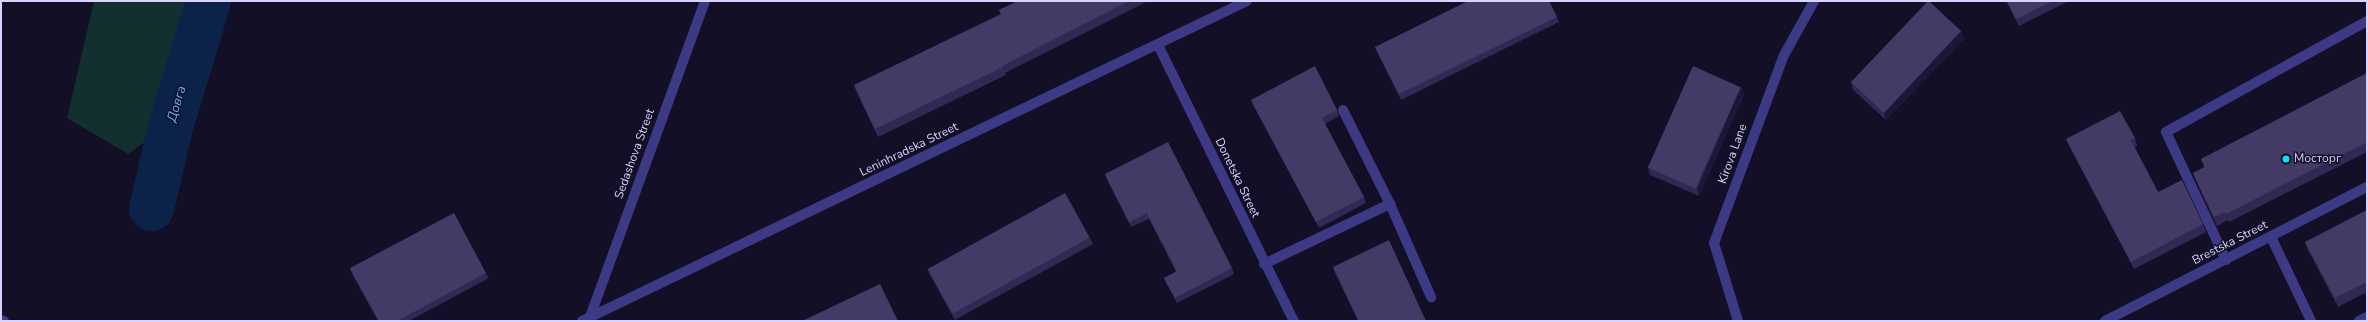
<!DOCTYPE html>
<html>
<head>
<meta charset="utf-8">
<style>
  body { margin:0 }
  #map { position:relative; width:2368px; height:322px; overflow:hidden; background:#130f26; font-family:"Nunito Sans",sans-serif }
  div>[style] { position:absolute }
  .green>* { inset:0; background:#12302f }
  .river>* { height:45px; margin:-22.5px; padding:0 22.5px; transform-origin:22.5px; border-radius:22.5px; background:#0c2248 }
  .minor>* { height:10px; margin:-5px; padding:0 5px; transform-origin:5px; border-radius:5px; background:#3d3a85 }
  .wall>* { inset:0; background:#312854 }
  .shaded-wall>* { inset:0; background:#1d163a }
  .building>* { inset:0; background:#433a66; transform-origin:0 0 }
  .dots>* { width:11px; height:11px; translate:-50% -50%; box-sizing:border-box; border:2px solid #130f26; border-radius:50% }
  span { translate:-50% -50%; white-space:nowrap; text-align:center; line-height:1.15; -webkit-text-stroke:3px #130f26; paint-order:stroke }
  .street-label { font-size:12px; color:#d9d4ff }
  .poi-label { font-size:12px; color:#d9d4ff }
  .left { translate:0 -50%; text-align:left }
  .water-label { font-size:13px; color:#62b6ff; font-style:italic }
  .frame { position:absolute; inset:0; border:2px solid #d9d4ff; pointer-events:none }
</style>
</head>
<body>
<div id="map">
  <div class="green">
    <div style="clip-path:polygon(94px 1px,224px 1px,208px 51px,171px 123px,128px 154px,67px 118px)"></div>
  </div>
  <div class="river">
    <div style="left:151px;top:208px;width:87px;rotate:-76.8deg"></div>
    <div style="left:171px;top:123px;width:127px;rotate:-73.1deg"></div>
  </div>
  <div class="minor">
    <div style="left:1158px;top:45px;width:308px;rotate:63.8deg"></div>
    <div style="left:1343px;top:110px;width:105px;rotate:63.4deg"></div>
    <div style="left:1390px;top:204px;width:102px;rotate:66.2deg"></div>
    <div style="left:2271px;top:237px;width:93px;rotate:64.5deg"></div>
    <div style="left:2226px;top:260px;width:141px;rotate:-115.1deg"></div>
    <div style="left:2166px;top:132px;width:230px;rotate:-28.9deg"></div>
    <div style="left:1264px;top:264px;width:140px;rotate:-25.5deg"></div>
    <div style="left:590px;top:317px;width:336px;rotate:-70deg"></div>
    <div style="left:1px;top:320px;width:3px;rotate:18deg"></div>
    <div style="left:582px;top:321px;width:738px;rotate:-25.7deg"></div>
    <div style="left:1738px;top:321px;width:82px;rotate:-107.1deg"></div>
    <div style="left:1714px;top:243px;width:198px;rotate:-69.6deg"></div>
    <div style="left:1783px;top:57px;width:64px;rotate:-61deg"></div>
    <div style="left:2105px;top:321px;width:294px;rotate:-27.1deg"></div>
    <div style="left:2359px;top:321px;width:9px;rotate:-27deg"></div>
  </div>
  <div class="wall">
    <div style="clip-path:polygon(1018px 1px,1148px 1px,1005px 73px,1006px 75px,878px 137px,857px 93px,854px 85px,1001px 15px,999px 10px)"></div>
    <div style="clip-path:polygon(2006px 1px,2069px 1px,2019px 26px)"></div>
    <div style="clip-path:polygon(1557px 17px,1559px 22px,1401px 100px,1377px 52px,1375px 47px)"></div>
    <div style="clip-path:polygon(1961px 31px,1964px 39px,1886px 120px,1853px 90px,1851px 82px)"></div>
    <div style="clip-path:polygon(2367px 73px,2367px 152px,2229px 222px,2228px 220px,2217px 226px,2196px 181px,2193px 173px,2204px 167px,2201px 159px)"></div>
    <div style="clip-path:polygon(1741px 87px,1744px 95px,1699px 196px,1650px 175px,1648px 167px)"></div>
    <div style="clip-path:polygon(1251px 100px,1337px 110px,1339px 116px,1325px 124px,1364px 197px,1366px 203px,1319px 228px,1253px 105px)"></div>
    <div style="clip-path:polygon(2135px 138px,2137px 146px,2134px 147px,2158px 192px,2203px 224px,2206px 232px,2134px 269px,2069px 146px,2066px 139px)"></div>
    <div style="clip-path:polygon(1105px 174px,1232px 268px,1234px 274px,1177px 303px,1166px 283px,1164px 278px,1176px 272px,1149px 219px,1131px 227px,1107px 180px)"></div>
    <div style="clip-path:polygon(2367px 210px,2367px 292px,2338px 307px,2308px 250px,2305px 242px)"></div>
    <div style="clip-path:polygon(1090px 238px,1093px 244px,955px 320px,930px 275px,928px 269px)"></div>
    <div style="clip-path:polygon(1333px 267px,1426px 321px,1358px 321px,1336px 275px)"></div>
    <div style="clip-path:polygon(350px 268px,486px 273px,489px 278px,409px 321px,378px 321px,352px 274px)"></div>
  </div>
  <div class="shaded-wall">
    <div style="clip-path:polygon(1961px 31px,1964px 39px,1886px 120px,1884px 113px)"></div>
    <div style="clip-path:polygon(1741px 87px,1744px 95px,1699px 196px,1697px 189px)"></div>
  </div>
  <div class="building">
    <div style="clip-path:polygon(1018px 1px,1129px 1px,1002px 66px,1003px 67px,875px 129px,854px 85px,1001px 14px,999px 10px)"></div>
    <div style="clip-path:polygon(1468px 1px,1549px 1px,1557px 17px,1399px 94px,1375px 47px)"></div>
    <div style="clip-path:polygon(1928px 1px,1929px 1px,1961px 31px,1884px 113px,1851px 82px)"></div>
    <div style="clip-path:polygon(2007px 1px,2053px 1px,2016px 19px)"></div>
    <div style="clip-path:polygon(1315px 66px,1337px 110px,1322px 118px,1364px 197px,1316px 222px,1251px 100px)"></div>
    <div style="left:1693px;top:66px;width:52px;height:111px;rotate:24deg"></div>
    <div style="clip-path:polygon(2367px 73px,2367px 142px,2226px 214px,2225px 212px,2214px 217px,2193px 173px,2205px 167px,2201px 159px)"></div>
    <div style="clip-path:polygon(2120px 111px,2135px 138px,2131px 140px,2158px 192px,2182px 180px,2203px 224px,2131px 262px,2066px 139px)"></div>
    <div style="clip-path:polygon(1168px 142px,1232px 268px,1175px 298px,1164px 278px,1177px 271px,1147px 213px,1129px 222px,1105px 174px)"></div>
    <div style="left:1065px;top:193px;width:51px;height:157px;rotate:61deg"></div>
    <div style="clip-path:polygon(2367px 210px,2367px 282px,2335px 298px,2305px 242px)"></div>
    <div style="clip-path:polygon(454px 213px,486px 273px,397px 321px,379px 321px,350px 268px)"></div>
    <div style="clip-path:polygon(1389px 240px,1426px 321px,1359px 321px,1333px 267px)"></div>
    <div style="clip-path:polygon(880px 284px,898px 321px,802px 321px)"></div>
  </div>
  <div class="dots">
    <div style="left:2286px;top:159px;background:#00e5ff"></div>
  </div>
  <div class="street-label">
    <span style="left:909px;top:150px;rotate:-26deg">Leninhradska Street</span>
    <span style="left:635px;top:154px;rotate:-70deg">Sedashova Street</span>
    <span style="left:1733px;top:154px;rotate:-70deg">Kirova Lane</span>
    <span style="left:1237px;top:178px;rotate:64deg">Donetska Street</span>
    <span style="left:2230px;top:243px;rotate:-27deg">Brestska Street</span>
  </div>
  <div class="poi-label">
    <span class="left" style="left:2294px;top:159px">Мосторг</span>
  </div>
  <div class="water-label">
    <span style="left:177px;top:104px;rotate:-73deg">Довга</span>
  </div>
  <div class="frame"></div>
</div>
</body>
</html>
